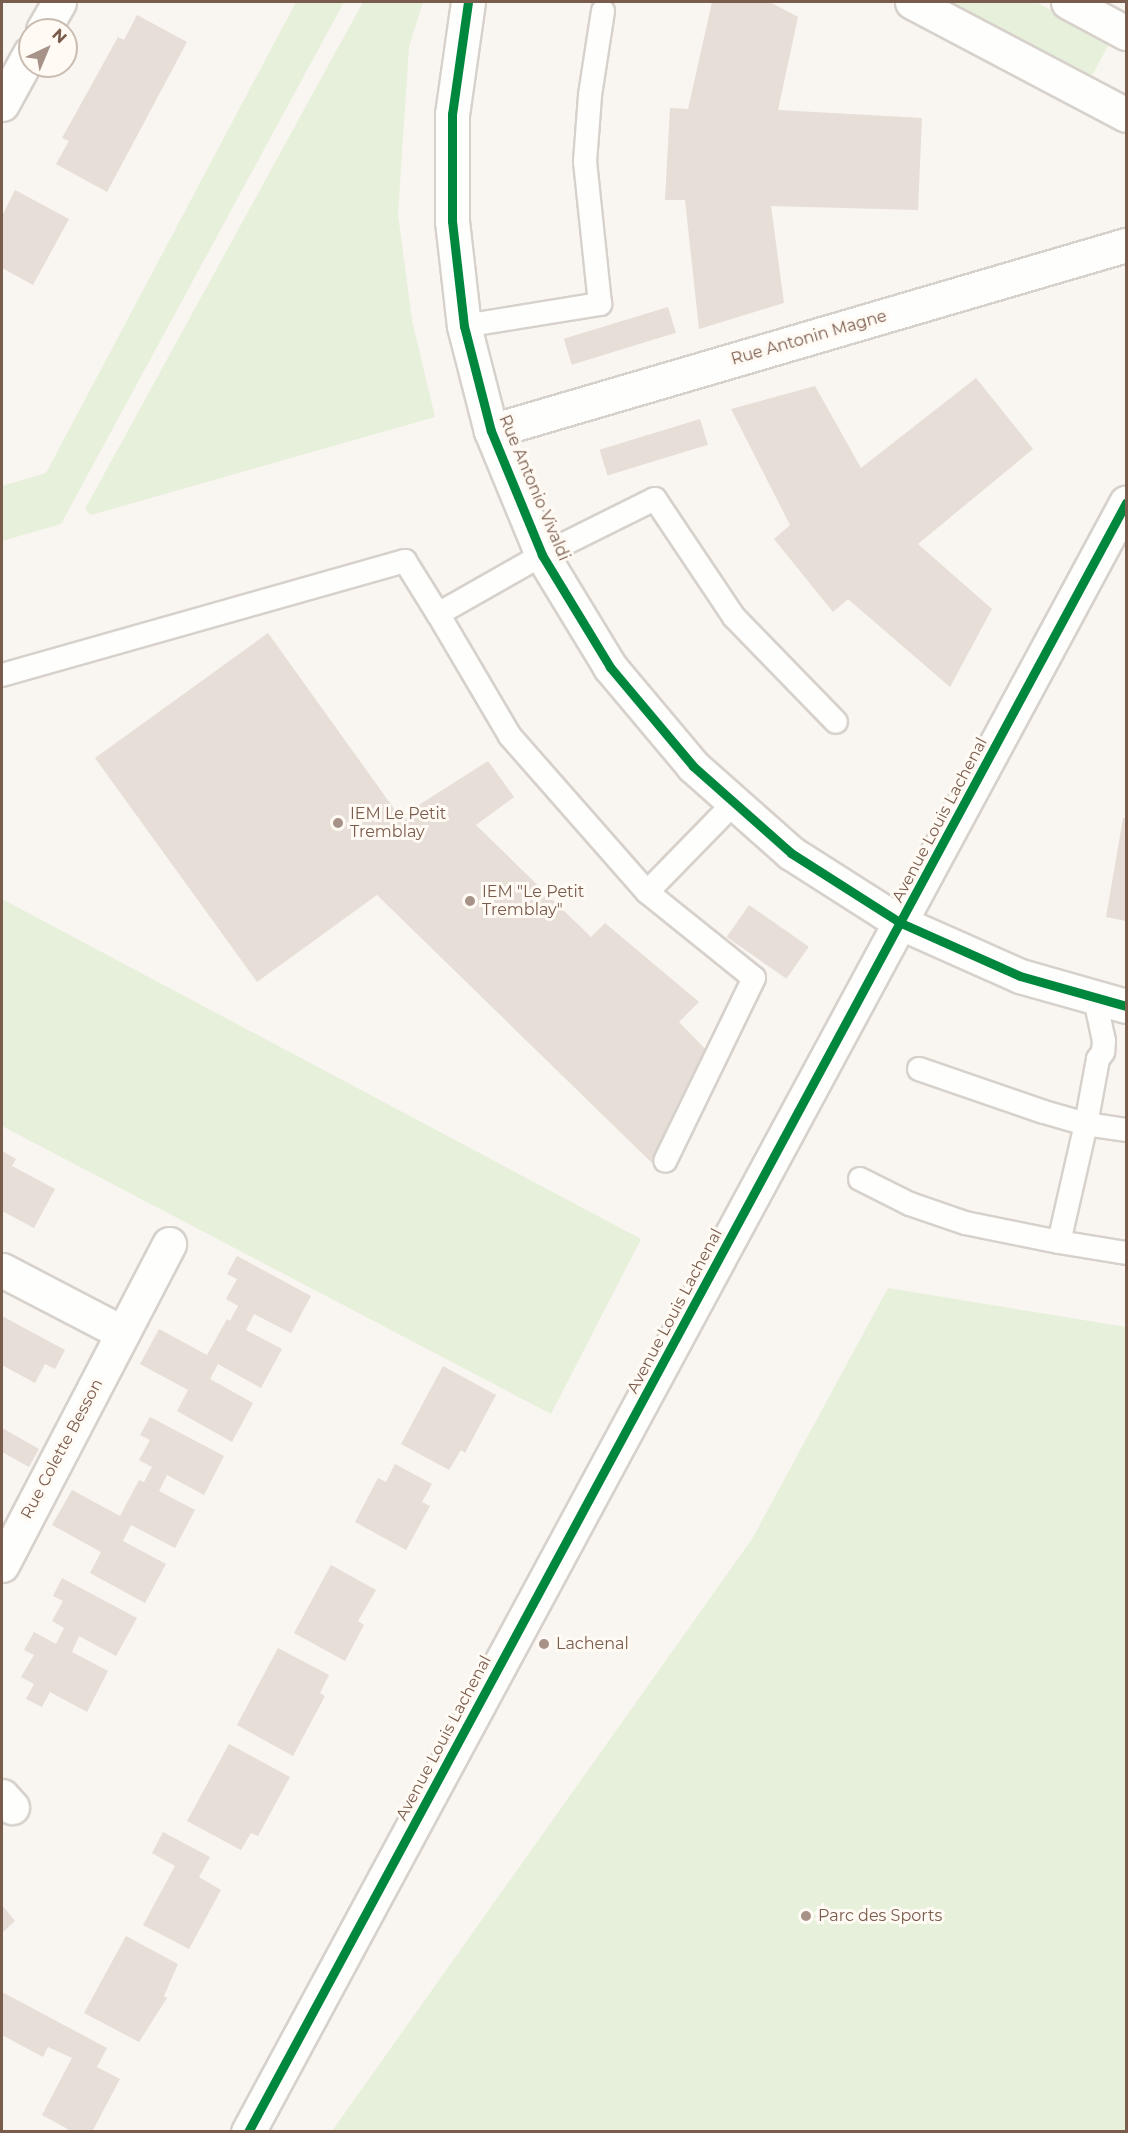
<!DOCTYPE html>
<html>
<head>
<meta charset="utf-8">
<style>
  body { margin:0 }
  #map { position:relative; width:1128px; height:2133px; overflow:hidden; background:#f9f5f0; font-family:Montserrat,sans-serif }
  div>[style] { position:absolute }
  .green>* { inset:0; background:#e7f0db }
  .building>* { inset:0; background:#e6ded7; transform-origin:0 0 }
  .roads { filter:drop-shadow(2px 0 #d7d1cb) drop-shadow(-2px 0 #d7d1cb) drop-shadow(0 2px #d7d1cb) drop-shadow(0 -2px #d7d1cb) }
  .service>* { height:22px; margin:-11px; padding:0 11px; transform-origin:11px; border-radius:11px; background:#fefefd }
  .minor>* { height:33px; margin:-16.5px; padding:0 16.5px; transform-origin:16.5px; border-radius:16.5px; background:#fefefd }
  .tertiary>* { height:33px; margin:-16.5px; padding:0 16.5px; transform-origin:16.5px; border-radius:16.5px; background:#fefefd }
  .cycleway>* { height:9px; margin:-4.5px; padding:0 4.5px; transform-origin:4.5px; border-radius:4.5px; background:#00873e }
  .dots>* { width:16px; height:16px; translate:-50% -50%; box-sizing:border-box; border:3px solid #fffaf3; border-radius:50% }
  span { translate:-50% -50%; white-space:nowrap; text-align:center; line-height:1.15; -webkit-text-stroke:6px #fffaf3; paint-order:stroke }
  .street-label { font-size:16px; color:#7a5c4d }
  .poi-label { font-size:16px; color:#7a5c4d }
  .left { translate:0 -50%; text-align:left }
  .frame { position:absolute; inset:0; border:3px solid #7a5c4d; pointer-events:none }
  .north { position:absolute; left:18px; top:18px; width:60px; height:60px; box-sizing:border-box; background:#fffaf3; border:2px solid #cabbb1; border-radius:50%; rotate:44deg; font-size:16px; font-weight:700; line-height:24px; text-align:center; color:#7a5c4d }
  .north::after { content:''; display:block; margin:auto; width:21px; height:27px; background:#a69286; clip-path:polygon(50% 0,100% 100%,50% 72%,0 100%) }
</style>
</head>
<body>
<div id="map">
  <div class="green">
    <div style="clip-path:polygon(296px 2px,344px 2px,61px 524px,2px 541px,2px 486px,46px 473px)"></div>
    <div style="clip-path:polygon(363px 2px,423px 2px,409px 47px,398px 214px,412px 320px,435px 417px,91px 515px,85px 509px)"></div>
    <div style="clip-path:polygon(928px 2px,1036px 2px,1110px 42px,1086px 87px)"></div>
    <div style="clip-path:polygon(2px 899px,641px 1239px,551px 1414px,2px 1126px)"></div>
    <div style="clip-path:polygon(888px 1288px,1126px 1327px,1126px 2131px,332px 2131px,752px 1539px)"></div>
  </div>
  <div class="building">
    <div style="clip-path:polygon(712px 2px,770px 2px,798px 17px,778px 110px,922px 118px,918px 210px,771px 206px,784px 303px,699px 329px,685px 200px,665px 200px,670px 108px,688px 109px)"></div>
    <div style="clip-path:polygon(137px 15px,187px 42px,107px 192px,56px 164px,69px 141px,62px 138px,118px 37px,124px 40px)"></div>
    <div style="clip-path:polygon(15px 190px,69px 219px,33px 285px,2px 268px,2px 216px)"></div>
    <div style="left:668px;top:307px;width:27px;height:109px;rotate:73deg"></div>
    <div style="clip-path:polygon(976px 378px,1033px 449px,918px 544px,992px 609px,950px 687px,848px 599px,833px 612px,774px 539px,790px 525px,731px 409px,815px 386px,861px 468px)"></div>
    <div style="left:700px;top:419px;width:27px;height:105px;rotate:73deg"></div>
    <div style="clip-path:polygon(268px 633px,400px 817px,488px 761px,514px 797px,476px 825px,591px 937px,605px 923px,699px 1002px,679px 1022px,711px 1055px,652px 1163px,377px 895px,257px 982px,95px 758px)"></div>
    <div style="clip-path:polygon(1123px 818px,1126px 818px,1126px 921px,1106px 917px)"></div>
    <div style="left:749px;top:905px;width:73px;height:39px;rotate:35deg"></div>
    <div style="clip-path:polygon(2px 1151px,16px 1159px,12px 1166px,55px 1189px,34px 1228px,2px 1211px)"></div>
    <div style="clip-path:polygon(237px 1256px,311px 1296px,291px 1333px,254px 1314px,246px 1330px,282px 1349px,261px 1388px,218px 1364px,210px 1379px,253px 1403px,232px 1442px,177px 1411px,188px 1390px,140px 1364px,159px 1329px,207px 1355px,227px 1319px,230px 1321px,238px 1306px,226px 1299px,237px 1279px,227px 1274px)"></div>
    <div style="clip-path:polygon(2px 1316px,65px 1350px,55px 1369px,45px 1364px,35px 1383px,2px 1365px)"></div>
    <div style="clip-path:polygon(443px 1366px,496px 1395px,465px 1453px,461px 1450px,449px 1470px,401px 1444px)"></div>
    <div style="clip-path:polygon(150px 1417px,224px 1456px,204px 1495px,167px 1475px,159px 1491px,195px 1510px,175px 1548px,131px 1525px,123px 1541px,166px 1564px,145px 1603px,90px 1573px,101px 1552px,52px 1525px,72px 1490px,120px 1516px,139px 1480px,144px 1482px,152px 1467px,139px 1460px,150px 1440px,140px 1435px)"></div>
    <div style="clip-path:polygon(2px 1428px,39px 1449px,29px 1467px,2px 1452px)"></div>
    <div style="clip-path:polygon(395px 1464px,432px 1484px,422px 1502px,430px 1506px,406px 1550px,355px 1522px,378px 1478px,386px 1482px)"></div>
    <div style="clip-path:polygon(331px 1565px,376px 1590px,358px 1621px,364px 1625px,345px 1661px,294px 1633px)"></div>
    <div style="clip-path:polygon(62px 1578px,137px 1618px,116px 1656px,79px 1636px,72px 1652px,108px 1671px,87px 1712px,50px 1692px,42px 1707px,26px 1699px,34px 1684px,21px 1677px,34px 1655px,24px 1650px,34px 1632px,56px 1644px,64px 1628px,52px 1621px,63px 1601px,53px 1596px)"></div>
    <div style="clip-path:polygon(278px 1648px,329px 1675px,320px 1693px,325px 1696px,293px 1756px,237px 1725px)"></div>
    <div style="clip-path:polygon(229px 1744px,290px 1777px,258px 1836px,251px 1833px,241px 1850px,187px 1821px)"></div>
    <div style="clip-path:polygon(163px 1832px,210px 1857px,199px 1877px,221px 1890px,189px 1949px,143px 1925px,175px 1866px,152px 1853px)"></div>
    <div style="clip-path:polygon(2px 1905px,15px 1921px,2px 1933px)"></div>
    <div style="clip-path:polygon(126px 1936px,178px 1964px,164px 1996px,167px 1998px,139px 2042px,84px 2013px)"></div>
    <div style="clip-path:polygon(2px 1992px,107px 2048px,97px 2067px,120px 2079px,92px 2132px,73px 2132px,42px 2115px,72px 2058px,48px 2047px,43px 2057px,2px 2035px)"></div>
  </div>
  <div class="roads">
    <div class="service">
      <div style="left:464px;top:326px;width:138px;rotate:-9.2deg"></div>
      <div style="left:600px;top:304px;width:143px;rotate:-96deg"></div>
      <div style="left:585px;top:162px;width:67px;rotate:-85.7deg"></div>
      <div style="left:590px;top:95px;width:85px;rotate:-81.2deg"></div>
      <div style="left:2px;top:675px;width:419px;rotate:-15.8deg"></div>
      <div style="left:405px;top:561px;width:62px;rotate:58.1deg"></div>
      <div style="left:734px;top:803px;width:124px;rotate:134.3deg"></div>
      <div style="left:647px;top:892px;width:208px;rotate:-131.3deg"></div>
      <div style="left:510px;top:736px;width:142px;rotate:-120.5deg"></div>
      <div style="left:438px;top:614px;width:120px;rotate:-29.6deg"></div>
      <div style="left:542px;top:555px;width:126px;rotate:-26.4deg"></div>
      <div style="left:655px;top:499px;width:142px;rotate:56.2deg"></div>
      <div style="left:734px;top:617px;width:146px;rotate:45.8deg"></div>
      <div style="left:647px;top:892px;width:137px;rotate:38.8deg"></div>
      <div style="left:754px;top:978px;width:203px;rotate:115.9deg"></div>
      <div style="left:919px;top:1069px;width:132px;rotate:19deg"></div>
      <div style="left:1044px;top:1112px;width:44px;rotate:15.9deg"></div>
      <div style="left:1086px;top:1124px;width:40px;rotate:8.5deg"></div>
      <div style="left:860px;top:1179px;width:56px;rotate:26.6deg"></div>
      <div style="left:910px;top:1204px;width:58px;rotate:19.1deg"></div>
      <div style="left:965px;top:1223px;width:96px;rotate:11.4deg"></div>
      <div style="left:1059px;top:1242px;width:68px;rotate:9.3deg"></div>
      <div style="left:1059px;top:1242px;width:121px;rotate:-77.1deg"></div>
      <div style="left:1086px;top:1124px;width:66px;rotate:-79.5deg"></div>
      <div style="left:1098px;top:1059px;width:9px;rotate:-54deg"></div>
      <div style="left:1103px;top:1052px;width:11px;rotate:-85deg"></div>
      <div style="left:1104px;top:1041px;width:43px;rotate:-102.1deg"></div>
    </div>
    <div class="minor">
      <div style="left:468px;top:2px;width:113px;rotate:98.1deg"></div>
      <div style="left:452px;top:114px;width:107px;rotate:90deg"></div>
      <div style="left:452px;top:221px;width:106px;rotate:83.5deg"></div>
      <div style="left:464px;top:326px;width:108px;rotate:75.6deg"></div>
      <div style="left:491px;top:431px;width:134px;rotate:67.6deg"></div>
      <div style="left:542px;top:555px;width:131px;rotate:58.7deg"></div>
      <div style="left:610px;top:667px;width:129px;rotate:50deg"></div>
      <div style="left:693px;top:766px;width:131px;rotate:41.6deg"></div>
      <div style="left:791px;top:853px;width:130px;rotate:32.5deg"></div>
      <div style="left:901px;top:923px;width:130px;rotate:24deg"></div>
      <div style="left:1020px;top:976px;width:110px;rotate:15.8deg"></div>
      <div style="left:912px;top:2px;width:242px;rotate:27.8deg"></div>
      <div style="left:1068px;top:2px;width:66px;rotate:28.1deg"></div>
      <div style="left:43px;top:30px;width:32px;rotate:-60deg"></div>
      <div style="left:2px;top:104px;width:58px;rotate:-61.2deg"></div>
      <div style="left:491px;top:431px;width:662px;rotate:-16.33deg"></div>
      <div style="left:2px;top:1270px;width:136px;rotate:27.5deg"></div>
      <div style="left:2px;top:1565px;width:362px;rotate:-62.5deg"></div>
      <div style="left:2px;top:1796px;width:15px;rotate:48deg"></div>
    </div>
    <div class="tertiary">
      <div style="left:248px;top:2132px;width:1851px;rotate:-61.68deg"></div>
    </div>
  </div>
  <div class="cycleway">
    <div style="left:468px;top:2px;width:113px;rotate:98.1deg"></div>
    <div style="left:452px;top:114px;width:107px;rotate:90deg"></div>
    <div style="left:452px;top:221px;width:106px;rotate:83.5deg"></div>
    <div style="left:464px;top:326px;width:108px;rotate:75.6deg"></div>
    <div style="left:491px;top:431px;width:134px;rotate:67.6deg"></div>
    <div style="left:542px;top:555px;width:131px;rotate:58.7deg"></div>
    <div style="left:610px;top:667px;width:129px;rotate:50deg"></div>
    <div style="left:693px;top:766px;width:131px;rotate:41.6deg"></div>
    <div style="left:791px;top:853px;width:130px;rotate:32.5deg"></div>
    <div style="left:901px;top:923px;width:130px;rotate:24deg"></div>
    <div style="left:1020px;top:976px;width:110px;rotate:15.8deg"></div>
    <div style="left:248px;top:2132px;width:1851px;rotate:-61.68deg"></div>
  </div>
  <div class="dots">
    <div style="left:338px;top:823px;background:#a69286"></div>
    <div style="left:470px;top:901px;background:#a69286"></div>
    <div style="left:544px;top:1644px;background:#a69286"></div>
    <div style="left:806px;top:1916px;background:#a69286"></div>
  </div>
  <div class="street-label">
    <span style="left:809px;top:338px;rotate:-16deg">Rue Antonin Magne</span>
    <span style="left:534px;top:488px;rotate:67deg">Rue Antonio Vivaldi</span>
    <span style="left:940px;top:820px;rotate:-62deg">Avenue Louis Lachenal</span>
    <span style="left:675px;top:1311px;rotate:-62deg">Avenue Louis Lachenal</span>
    <span style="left:62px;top:1449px;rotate:-62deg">Rue Colette Besson</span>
    <span style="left:444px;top:1738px;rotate:-62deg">Avenue Louis Lachenal</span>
  </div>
  <div class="poi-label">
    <span class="left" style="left:350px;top:823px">IEM Le Petit<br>Tremblay</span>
    <span class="left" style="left:482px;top:901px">IEM "Le Petit<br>Tremblay"</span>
    <span class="left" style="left:556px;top:1644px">Lachenal</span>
    <span class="left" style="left:818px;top:1916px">Parc des Sports</span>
  </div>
  <div class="frame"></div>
  <div class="north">N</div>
</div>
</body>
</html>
